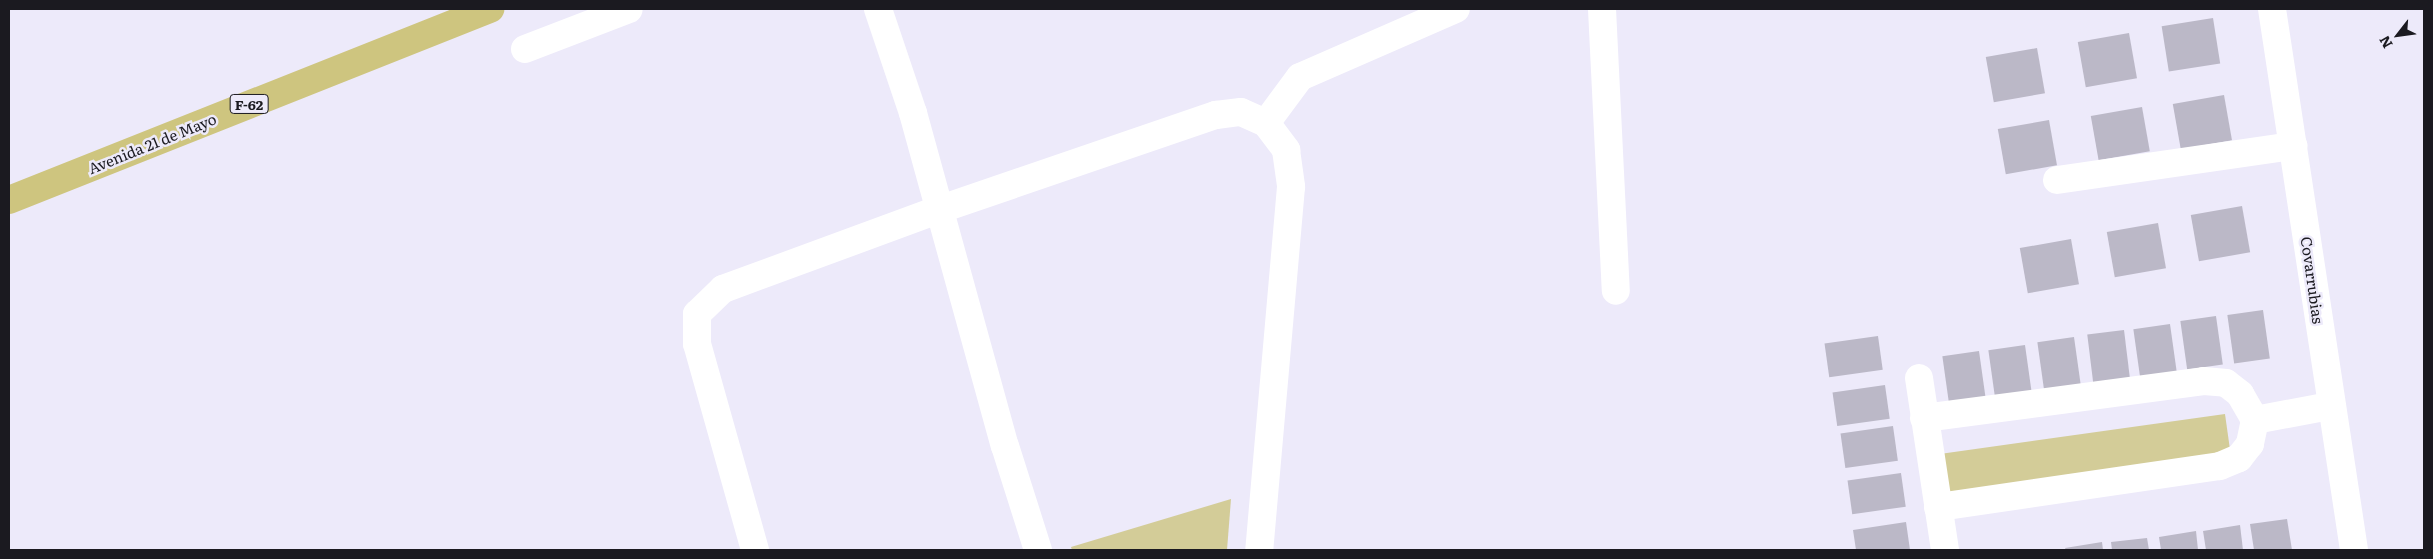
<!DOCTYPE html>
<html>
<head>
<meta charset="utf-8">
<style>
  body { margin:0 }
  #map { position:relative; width:2433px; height:559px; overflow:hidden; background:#edeafa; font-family:Literata,serif }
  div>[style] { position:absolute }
  .green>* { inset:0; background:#d3cc98; transform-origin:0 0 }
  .building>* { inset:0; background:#bbb8c7; transform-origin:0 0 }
  .street>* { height:28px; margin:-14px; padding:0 14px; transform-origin:14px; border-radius:14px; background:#fff }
  .primary>* { height:28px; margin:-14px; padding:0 14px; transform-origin:14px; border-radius:14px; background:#cec57f }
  span { translate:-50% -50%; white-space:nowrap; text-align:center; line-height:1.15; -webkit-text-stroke:5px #edeafa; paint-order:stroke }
  .shield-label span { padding:1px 4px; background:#edeafa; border:1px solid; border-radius:4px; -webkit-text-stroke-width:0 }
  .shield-label { font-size:14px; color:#1b1a20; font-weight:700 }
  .street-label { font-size:15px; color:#1b1a20 }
  .frame { position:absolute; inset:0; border:10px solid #1b1a20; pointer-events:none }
  .north { position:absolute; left:2373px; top:10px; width:50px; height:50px; -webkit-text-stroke:4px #edeafa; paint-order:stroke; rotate:240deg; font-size:14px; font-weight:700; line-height:20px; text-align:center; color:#1b1a20 }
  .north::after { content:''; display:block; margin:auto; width:18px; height:22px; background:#1b1a20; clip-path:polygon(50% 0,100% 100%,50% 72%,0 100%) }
</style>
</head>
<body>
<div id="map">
  <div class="green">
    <div style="left:2225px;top:414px;width:51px;height:288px;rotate:82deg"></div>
    <div style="clip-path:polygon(1231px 499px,1227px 550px,1072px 550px,1071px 547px)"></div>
  </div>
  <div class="building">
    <div style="left:2213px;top:18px;width:46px;height:52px;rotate:81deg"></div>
    <div style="left:2129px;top:33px;width:46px;height:52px;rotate:80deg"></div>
    <div style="left:2037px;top:48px;width:46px;height:52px;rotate:80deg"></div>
    <div style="left:2224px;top:95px;width:46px;height:52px;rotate:80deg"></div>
    <div style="left:2142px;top:107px;width:45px;height:52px;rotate:80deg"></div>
    <div style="left:2049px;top:120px;width:46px;height:52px;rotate:80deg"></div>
    <div style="left:2242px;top:206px;width:47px;height:52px;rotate:80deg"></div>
    <div style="left:2158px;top:223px;width:46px;height:52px;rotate:80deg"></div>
    <div style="left:2071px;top:239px;width:46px;height:52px;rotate:80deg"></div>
    <div style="left:2263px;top:310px;width:49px;height:36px;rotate:82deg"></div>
    <div style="left:2216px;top:316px;width:49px;height:36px;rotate:82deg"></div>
    <div style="left:2170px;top:324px;width:49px;height:37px;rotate:82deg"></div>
    <div style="left:2124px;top:330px;width:49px;height:37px;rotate:83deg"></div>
    <div style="left:1878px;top:336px;width:34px;height:54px;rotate:82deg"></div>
    <div style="left:2074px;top:337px;width:49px;height:37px;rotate:82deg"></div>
    <div style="left:2025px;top:345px;width:49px;height:37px;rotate:82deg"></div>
    <div style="left:1979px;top:351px;width:49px;height:37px;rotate:82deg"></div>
    <div style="left:1885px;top:385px;width:34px;height:53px;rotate:82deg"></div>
    <div style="left:1893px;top:426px;width:35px;height:53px;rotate:82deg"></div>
    <div style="left:1901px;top:473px;width:34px;height:54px;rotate:82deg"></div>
    <div style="clip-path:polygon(2287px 519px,2292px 550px,2254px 550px,2250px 524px)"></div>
    <div style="clip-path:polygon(1906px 522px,1910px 550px,1856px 550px,1853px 530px)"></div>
    <div style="clip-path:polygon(2240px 525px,2243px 550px,2206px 550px,2203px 531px)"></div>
    <div style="clip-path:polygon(2196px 531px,2198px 550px,2161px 550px,2159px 537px)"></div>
    <div style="clip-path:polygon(2147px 538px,2149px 550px,2112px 550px,2111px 542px)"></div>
    <div style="clip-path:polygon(2102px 542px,2103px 550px,2066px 550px,2065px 548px)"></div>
  </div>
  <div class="street">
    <div style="left:878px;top:9px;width:110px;rotate:71.4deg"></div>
    <div style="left:913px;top:113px;width:345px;rotate:74.6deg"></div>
    <div style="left:1005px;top:446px;width:109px;rotate:72.4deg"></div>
    <div style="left:1602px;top:9px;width:282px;rotate:87.2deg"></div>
    <div style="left:2272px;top:9px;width:547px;rotate:81.38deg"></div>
    <div style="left:525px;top:49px;width:111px;rotate:-21deg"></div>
    <div style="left:1266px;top:123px;width:57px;rotate:-53.5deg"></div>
    <div style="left:1300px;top:77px;width:170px;rotate:-23.6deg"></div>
    <div style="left:2057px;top:180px;width:239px;rotate:-8.2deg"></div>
    <div style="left:1919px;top:378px;width:174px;rotate:81.4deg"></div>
    <div style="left:1924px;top:418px;width:282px;rotate:-7.5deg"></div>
    <div style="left:2204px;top:381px;width:22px;rotate:5deg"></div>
    <div style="left:2226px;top:383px;width:18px;rotate:38deg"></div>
    <div style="left:2240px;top:394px;width:30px;rotate:60deg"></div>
    <div style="left:2255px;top:420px;width:25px;rotate:102deg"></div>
    <div style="left:2250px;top:444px;width:18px;rotate:128deg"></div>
    <div style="left:2239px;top:458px;width:21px;rotate:157deg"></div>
    <div style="left:2220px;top:466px;width:285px;rotate:171.7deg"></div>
    <div style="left:2255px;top:420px;width:76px;rotate:-10.6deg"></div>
    <div style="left:755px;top:550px;width:214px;rotate:-105.7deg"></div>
    <div style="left:697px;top:344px;width:30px;rotate:-90deg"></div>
    <div style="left:697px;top:314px;width:36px;rotate:-44deg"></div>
    <div style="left:723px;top:289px;width:229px;rotate:-20.2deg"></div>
    <div style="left:938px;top:210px;width:294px;rotate:-18.9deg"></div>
    <div style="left:1216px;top:115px;width:25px;rotate:-7deg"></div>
    <div style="left:1241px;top:112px;width:27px;rotate:24deg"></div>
    <div style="left:1266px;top:123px;width:34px;rotate:53deg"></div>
    <div style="left:1286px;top:150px;width:37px;rotate:82deg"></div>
    <div style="left:1291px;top:187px;width:364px;rotate:95deg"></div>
  </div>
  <div class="primary">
    <div style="left:9px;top:200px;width:518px;rotate:-21.66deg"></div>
  </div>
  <div class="shield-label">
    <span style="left:249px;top:104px">F-62</span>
  </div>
  <div class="street-label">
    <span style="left:152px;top:143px;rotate:-22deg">Avenida 21 de Mayo</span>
    <span style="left:2313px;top:280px;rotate:82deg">Covarrubias</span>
  </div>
  <div class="frame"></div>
  <div class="north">N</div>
</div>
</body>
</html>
